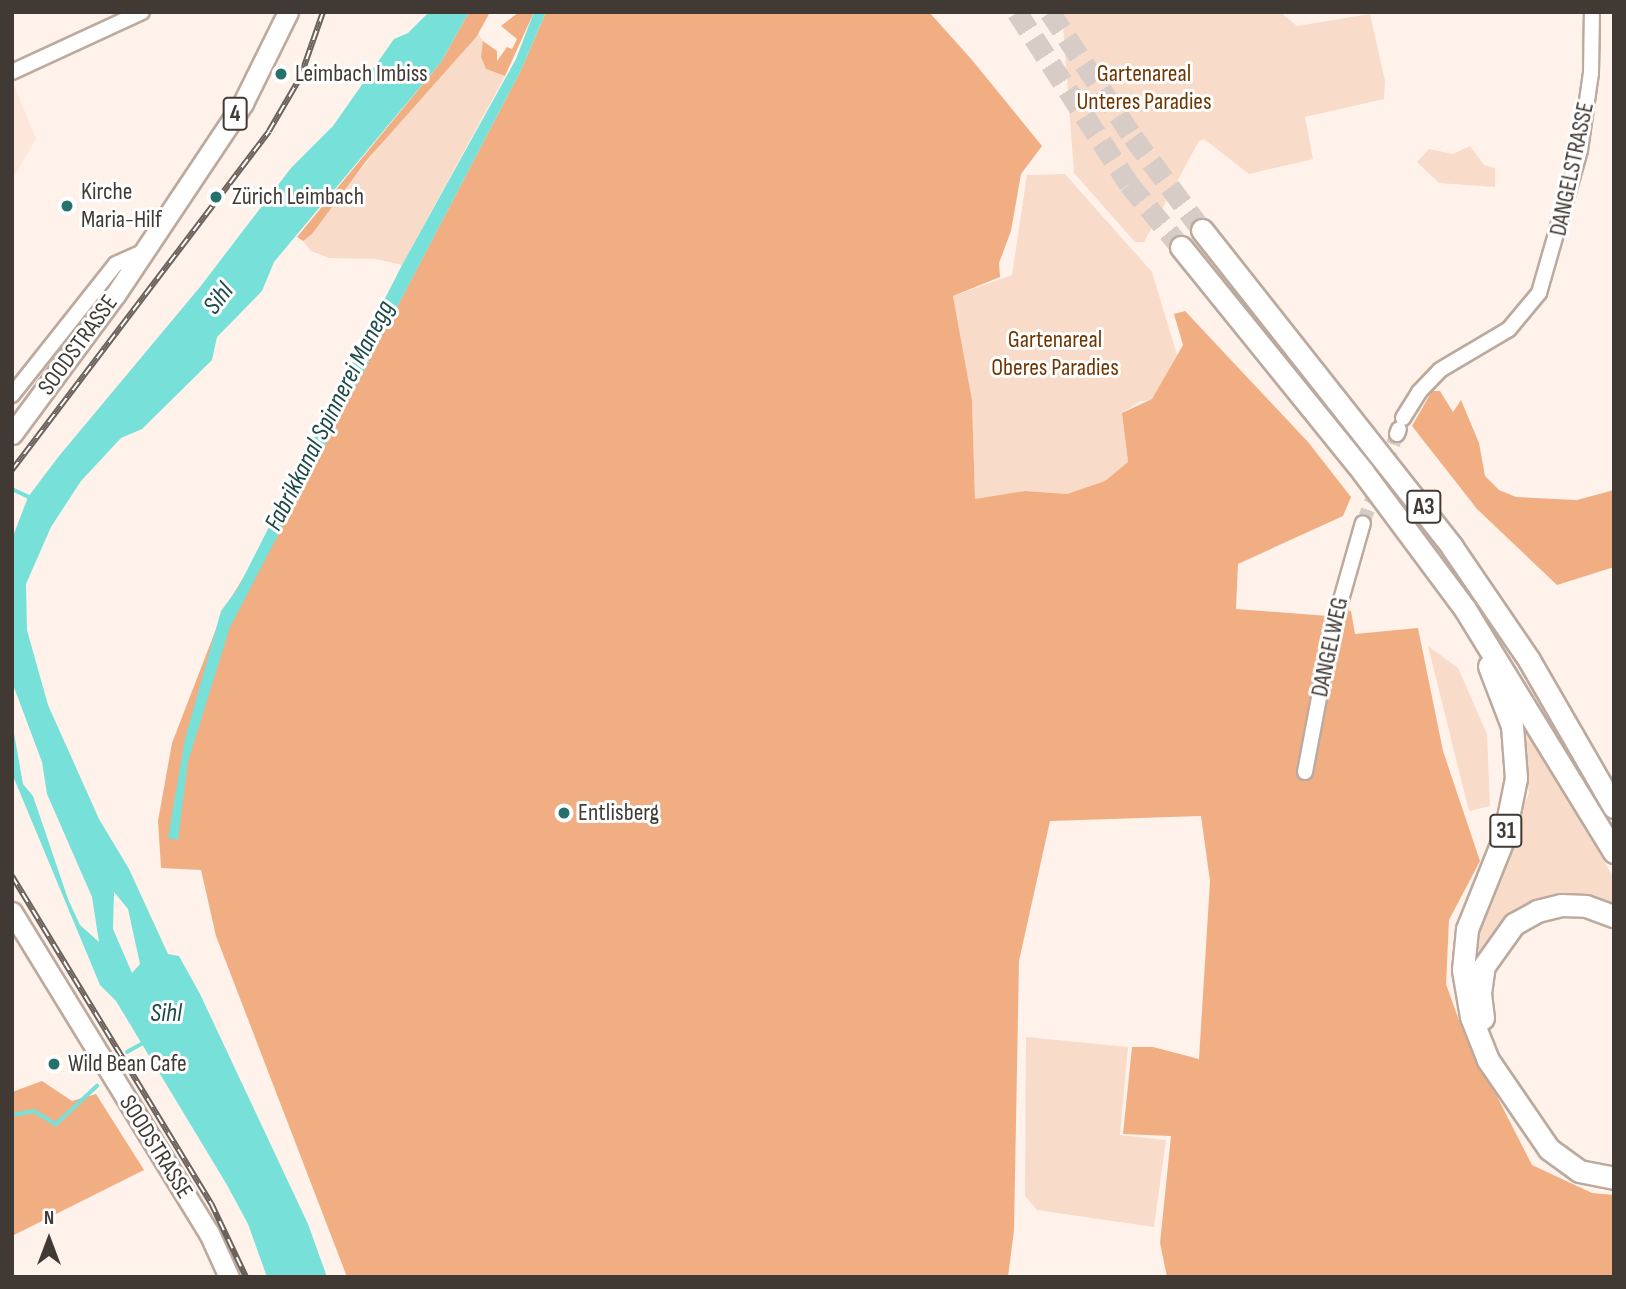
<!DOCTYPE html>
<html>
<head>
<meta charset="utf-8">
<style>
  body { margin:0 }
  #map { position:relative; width:1626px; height:1289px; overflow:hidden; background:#fef2eb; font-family:"Sofia Sans Condensed",sans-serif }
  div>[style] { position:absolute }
  .built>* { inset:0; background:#fde7da }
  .green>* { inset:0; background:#f9dbc9 }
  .forest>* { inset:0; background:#f2ae83 }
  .water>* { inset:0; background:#77e0d9 }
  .stream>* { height:3.5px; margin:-1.75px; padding:0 1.75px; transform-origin:1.75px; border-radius:1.75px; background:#77e0d9 }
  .minor-tunnel>* { height:14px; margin-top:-7px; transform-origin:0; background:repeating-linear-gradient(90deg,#d8cdc6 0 14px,transparent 0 21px) }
  .highway-tunnel>* { height:21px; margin-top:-10.5px; transform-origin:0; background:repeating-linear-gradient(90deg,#d8cdc6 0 21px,transparent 0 31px) }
  .roads { filter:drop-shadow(2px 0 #bcaa9e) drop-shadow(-2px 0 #bcaa9e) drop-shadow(0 2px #bcaa9e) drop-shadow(0 -2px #bcaa9e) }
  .minor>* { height:14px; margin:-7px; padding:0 7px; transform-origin:7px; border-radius:7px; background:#fff }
  .major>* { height:19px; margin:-9.5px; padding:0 9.5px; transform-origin:9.5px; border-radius:9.5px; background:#fff }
  .highway>* { height:21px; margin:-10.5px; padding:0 10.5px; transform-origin:10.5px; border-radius:10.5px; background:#fff }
  .rail>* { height:6px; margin-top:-3px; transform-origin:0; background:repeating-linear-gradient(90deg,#fff 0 10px,#6b625c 0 20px); box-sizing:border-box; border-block:2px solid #6b625c }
  .dots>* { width:19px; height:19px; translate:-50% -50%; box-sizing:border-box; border:4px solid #fff; border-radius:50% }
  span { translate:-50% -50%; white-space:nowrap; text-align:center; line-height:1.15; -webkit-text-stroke:6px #fff; paint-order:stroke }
  .shield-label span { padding:2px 5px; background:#fff; border:2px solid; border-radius:5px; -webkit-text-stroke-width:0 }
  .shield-label { font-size:23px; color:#413934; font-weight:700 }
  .poi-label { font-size:24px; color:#413934 }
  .left { translate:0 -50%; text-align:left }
  .park-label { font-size:24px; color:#713500 }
  .street-label { font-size:24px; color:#413934 }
  .water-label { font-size:26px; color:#1b4a48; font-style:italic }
  .frame { position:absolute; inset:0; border:14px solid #413934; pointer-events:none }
  .north { position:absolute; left:14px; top:1205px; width:70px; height:70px; -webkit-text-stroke:5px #fff; paint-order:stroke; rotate:0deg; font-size:19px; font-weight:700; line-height:28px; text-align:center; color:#413934 }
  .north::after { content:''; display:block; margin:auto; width:24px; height:32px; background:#413934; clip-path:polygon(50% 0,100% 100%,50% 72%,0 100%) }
</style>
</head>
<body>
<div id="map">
  <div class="built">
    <div style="clip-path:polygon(12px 80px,36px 139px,12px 180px)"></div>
  </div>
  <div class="green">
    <div style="clip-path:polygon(1062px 12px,1280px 12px,1297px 26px,1370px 14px,1385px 81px,1384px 99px,1305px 117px,1313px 159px,1249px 174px,1204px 139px,1199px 141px,1144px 242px,1135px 242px,1074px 173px)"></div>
    <div style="clip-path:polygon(478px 34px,483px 41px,486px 69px,505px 76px,402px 265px,376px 259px,329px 258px,311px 251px,303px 241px,420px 96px)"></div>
    <div style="clip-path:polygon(1470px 146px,1484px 165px,1495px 168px,1495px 187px,1439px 183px,1417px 162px,1429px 149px,1453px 154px)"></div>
    <div style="clip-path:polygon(1065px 174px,1152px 272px,1177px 355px,1152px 400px,1140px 401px,1122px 413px,1128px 462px,1105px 481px,1067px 494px,1025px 491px,975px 500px,972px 400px,953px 296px,1012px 275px,1027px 175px)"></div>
    <div style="clip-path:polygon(1428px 646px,1458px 668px,1487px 734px,1490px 806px,1469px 811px)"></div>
    <div style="clip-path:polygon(1524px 729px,1614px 878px,1614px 910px,1538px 902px,1473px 982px,1475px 916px,1529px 793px,1521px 744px)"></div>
    <div style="clip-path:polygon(1026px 1037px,1128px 1047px,1120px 1135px,1166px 1140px,1154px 1227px,1037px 1210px,1025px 1196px)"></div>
  </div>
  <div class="forest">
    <div style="clip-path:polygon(469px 12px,490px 12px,477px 36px,367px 160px,312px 234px,303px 241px,297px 237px,441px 62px)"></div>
    <div style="clip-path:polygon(519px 12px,534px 12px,505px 76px,486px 69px,481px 57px,483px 41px,497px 51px,497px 61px,507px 47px,512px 49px,517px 39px,501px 26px)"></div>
    <div style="clip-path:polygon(546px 12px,929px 12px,972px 60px,1042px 146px,1021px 174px,1011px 231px,999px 263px,1000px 277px,953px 296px,972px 400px,975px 499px,1025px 491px,1067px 494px,1105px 481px,1128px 462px,1122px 413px,1152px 399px,1183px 345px,1174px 314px,1185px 311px,1308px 442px,1351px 497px,1343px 516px,1238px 564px,1236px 609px,1328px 616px,1341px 609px,1351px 611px,1355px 634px,1418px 628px,1443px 751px,1480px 861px,1449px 920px,1446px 984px,1461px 1026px,1532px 1165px,1592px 1193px,1614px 1195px,1614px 1277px,1167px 1277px,1160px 1243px,1171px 1136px,1123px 1134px,1132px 1047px,1153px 1047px,1199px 1059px,1210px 881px,1201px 816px,1050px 821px,1019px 961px,1014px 1230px,1008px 1277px,347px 1277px,216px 936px,201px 870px,161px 868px,158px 821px,172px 743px,223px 611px,330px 435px,521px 70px)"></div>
    <div style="clip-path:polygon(1432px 391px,1440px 391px,1453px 412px,1461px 400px,1479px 443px,1485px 476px,1499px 490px,1516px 497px,1577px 500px,1614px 490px,1614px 567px,1557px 585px,1477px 509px,1412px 426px)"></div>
    <div style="clip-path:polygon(42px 1081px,72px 1101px,96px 1094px,144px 1170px,12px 1236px,12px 1092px)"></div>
  </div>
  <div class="water">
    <div style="clip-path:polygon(evenodd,429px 12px,469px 12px,441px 62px,274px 262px,262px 291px,217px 337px,212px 360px,142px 429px,121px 438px,81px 481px,51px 527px,26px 584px,27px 630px,48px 705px,99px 819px,129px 869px,168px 954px,179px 956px,200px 994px,308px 1224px,327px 1277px,267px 1277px,248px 1224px,227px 1185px,116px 1001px,100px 985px,13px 776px,12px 722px,23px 784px,33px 796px,68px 899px,80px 925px,99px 942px,92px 897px,47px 794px,42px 762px,12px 682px,12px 539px,28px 497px,59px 456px,200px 287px,291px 168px,333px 126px,394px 39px,408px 33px,429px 12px,114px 892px,128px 909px,140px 964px,132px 973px,113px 929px,114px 892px)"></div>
    <div style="clip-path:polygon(534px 12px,546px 12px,521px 70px,230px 627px,188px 761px,178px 840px,168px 838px,185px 739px,221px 611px,238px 588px,402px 265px,516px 59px)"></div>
  </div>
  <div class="stream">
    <div style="left:12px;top:489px;width:23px;rotate:25deg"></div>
    <div style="left:127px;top:1052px;width:18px;rotate:-29deg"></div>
    <div style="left:12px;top:1115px;width:22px;rotate:-10deg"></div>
    <div style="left:34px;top:1111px;width:26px;rotate:31deg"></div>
    <div style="left:56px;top:1124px;width:56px;rotate:-42.8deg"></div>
  </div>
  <div class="minor-tunnel">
    <div style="left:1363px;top:523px;width:95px;rotate:-69.1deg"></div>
  </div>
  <div class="highway-tunnel">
    <div style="left:1017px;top:12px;width:205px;rotate:56.9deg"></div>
    <div style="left:1129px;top:184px;width:82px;rotate:50.5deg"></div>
    <div style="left:1050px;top:12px;width:150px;rotate:56.4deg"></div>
    <div style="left:1133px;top:137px;width:116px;rotate:53.4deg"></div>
  </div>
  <div class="roads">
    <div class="minor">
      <div style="left:12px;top:72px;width:143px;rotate:-24.8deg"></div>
      <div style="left:12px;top:395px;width:167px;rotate:-51.6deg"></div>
      <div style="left:116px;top:264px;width:27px;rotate:-24deg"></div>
      <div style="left:1403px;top:418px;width:31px;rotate:-58deg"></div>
      <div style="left:1419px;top:392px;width:30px;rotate:-46deg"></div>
      <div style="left:1440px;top:370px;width:80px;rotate:-30.7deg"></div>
      <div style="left:1509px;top:329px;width:47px;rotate:-50.2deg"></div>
      <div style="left:1539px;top:293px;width:149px;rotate:-74deg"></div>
      <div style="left:1580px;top:150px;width:78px;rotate:-81.9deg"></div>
      <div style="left:1591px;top:73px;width:61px;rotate:-89.1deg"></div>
      <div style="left:1397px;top:434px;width:5px;rotate:-68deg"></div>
      <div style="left:1305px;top:772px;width:139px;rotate:-79.3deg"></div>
      <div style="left:1331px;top:635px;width:116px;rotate:-74.1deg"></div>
    </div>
    <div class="major">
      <div style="left:12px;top:434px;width:173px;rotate:-53.5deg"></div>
      <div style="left:115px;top:295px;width:231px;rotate:-56.3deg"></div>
      <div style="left:243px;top:103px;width:102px;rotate:-63.7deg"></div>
      <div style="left:12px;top:912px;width:377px;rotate:58.5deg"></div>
      <div style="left:209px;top:1233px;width:48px;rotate:65.6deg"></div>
    </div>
    <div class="highway">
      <div style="left:1202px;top:230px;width:404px;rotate:51.7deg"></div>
      <div style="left:1452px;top:547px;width:137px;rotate:55.7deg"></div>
      <div style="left:1529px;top:660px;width:170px;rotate:60deg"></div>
      <div style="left:1181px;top:247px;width:289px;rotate:51deg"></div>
      <div style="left:1363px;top:472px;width:171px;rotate:53.3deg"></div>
      <div style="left:1465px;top:609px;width:285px;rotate:58.5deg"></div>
      <div style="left:1489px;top:666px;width:64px;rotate:69deg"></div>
      <div style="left:1512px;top:726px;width:52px;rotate:85.6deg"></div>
      <div style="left:1516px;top:778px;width:60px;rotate:101.5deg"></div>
      <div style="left:1504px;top:837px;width:99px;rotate:111.9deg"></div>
      <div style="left:1467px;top:929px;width:41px;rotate:95.6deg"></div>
      <div style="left:1463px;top:970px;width:48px;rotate:80.3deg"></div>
      <div style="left:1471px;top:1017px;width:46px;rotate:68.4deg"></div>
      <div style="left:1488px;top:1060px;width:108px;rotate:55.6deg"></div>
      <div style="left:1549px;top:1149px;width:37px;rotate:36deg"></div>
      <div style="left:1579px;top:1171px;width:36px;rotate:11deg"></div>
      <div style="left:1483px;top:1018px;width:25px;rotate:-97deg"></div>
      <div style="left:1480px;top:993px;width:27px;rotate:-82deg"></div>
      <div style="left:1484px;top:966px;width:52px;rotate:-54.5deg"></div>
      <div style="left:1514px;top:924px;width:26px;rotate:-29deg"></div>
      <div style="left:1537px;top:911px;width:25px;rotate:-14deg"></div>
      <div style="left:1561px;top:905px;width:25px;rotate:2deg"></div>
      <div style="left:1586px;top:906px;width:30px;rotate:20deg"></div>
    </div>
  </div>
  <div class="rail">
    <div style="left:12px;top:470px;width:425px;rotate:-52.8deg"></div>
    <div style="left:269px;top:131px;width:61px;rotate:-59.7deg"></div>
    <div style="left:300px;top:78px;width:70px;rotate:-70.8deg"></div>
    <div style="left:12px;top:876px;width:383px;rotate:58.7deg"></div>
    <div style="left:211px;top:1203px;width:82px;rotate:64.7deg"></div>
  </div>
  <div class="dots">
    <div style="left:281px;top:74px;background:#27716d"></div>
    <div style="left:216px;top:197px;background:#27716d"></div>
    <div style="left:67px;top:206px;background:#27716d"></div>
    <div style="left:564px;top:813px;background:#27716d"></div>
    <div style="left:54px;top:1064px;background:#27716d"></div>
  </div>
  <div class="shield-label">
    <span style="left:235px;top:114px">4</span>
    <span style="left:1424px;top:507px">A3</span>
    <span style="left:1506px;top:831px">31</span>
  </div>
  <div class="poi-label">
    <span class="left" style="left:295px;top:74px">Leimbach Imbiss</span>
    <span class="left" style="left:81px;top:206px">Kirche<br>Maria-Hilf</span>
    <span class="left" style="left:232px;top:197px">Zürich Leimbach</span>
    <span class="left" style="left:578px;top:813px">Entlisberg</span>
    <span class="left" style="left:68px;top:1064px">Wild Bean Cafe</span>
  </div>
  <div class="park-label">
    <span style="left:1144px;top:88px">Gartenareal<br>Unteres Paradies</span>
    <span style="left:1055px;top:354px">Gartenareal<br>Oberes Paradies</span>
  </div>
  <div class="street-label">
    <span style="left:1572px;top:169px;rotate:-78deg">DANGELSTRASSE</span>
    <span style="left:78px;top:345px;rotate:-54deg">SOODSTRASSE</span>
    <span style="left:1330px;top:647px;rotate:-78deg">DANGELWEG</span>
    <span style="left:156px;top:1147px;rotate:58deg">SOODSTRASSE</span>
  </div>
  <div class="water-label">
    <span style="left:219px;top:299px;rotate:-52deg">Sihl</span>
    <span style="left:330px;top:416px;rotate:-63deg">Fabrikkanal Spinnerei Manegg</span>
    <span style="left:166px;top:1014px">Sihl</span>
  </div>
  <div class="frame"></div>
  <div class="north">N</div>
</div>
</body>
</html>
